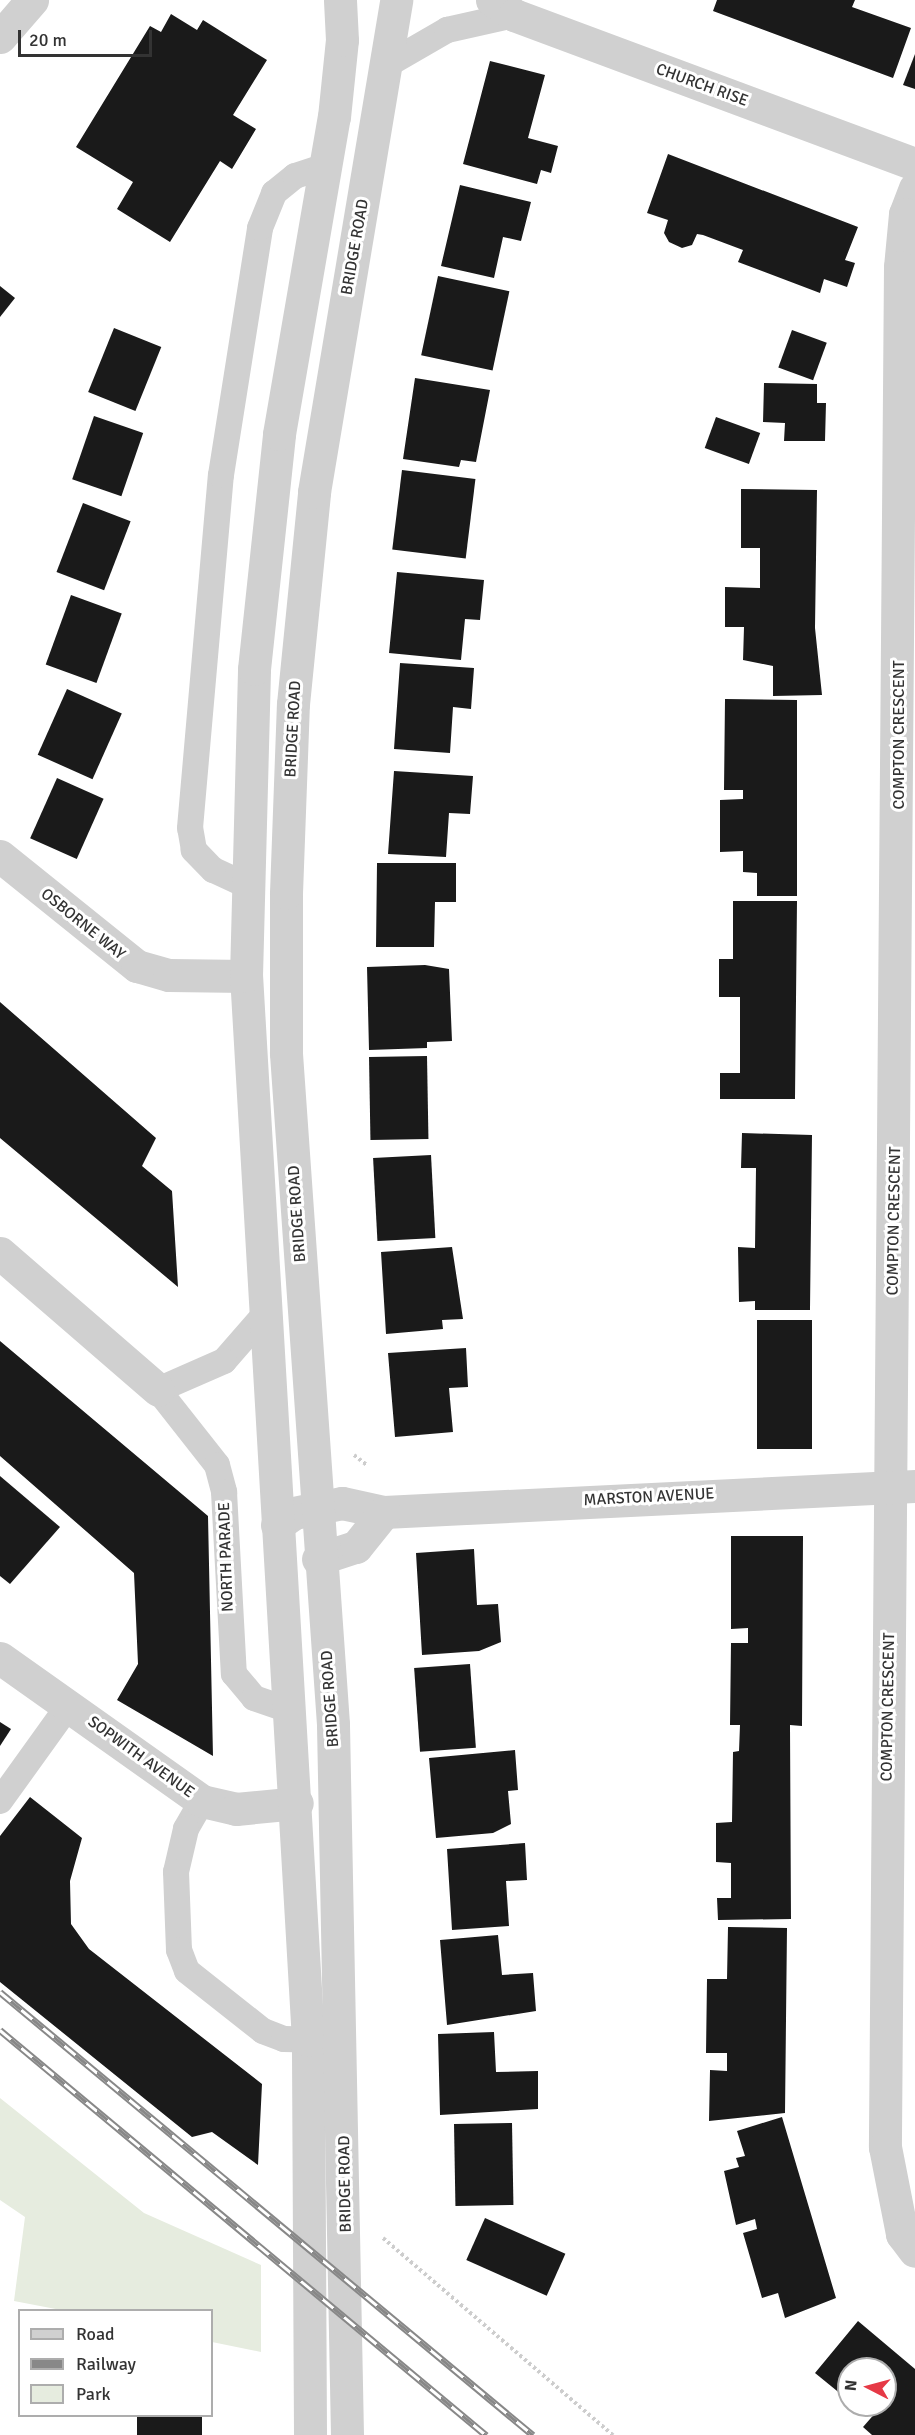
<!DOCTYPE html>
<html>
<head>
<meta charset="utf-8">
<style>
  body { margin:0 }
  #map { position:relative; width:915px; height:2435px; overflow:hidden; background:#fff; font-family:Signika,sans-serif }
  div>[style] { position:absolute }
  .green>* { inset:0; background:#e6ecdf }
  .building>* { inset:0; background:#1a1a1a; transform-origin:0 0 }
  .path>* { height:4px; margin-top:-2px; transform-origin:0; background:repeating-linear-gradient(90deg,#cdcdcd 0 3px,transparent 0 6px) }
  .service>* { height:26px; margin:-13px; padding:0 13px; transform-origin:13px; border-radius:13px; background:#d0d0d0 }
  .minor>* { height:33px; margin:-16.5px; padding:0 16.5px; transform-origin:16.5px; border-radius:16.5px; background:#d0d0d0 }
  .tertiary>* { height:33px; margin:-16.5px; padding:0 16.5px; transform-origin:16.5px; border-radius:16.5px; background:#d0d0d0 }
  .rail>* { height:7px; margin-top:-3.5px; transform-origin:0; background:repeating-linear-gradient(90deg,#fff 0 14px,#888 0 28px); box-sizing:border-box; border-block:2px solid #888 }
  span { translate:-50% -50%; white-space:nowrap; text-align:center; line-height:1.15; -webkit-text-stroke:6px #fff; paint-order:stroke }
  .street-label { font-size:16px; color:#333 }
  .legend { position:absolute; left:18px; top:2309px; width:195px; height:108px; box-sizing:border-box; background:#fff; border:2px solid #adadad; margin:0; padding:8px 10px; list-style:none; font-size:18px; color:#333 }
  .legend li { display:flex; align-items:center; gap:12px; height:30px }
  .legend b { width:30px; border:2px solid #adadad }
  .north { position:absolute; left:837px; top:2357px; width:60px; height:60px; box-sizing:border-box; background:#fff; border:2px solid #adadad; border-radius:50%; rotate:276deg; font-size:16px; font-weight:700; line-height:24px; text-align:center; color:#333 }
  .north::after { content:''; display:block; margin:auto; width:21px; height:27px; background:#e63946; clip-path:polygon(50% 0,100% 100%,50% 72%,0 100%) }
  .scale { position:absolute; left:18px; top:30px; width:134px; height:27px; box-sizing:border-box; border:3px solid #333; border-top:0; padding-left:8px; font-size:18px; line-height:21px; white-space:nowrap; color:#333; -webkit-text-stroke:4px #fff; paint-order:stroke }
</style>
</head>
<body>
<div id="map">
  <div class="green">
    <div style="clip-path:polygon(0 2098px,144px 2213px,261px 2265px,261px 2352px,212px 2342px,212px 2310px,61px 2310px,14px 2301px,25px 2217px,0 2200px)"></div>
  </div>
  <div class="building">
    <div style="clip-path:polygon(717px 0,855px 0,852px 7px,911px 28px,893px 78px,713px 11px)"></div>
    <div style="clip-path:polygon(171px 14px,197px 30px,203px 20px,267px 60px,233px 115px,256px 129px,232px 169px,220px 161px,170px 242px,117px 209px,133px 182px,76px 147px,150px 26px,161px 32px)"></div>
    <div style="clip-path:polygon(915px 54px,915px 89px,903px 85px)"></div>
    <div style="clip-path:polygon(490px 61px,545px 75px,528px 138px,558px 146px,551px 173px,541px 170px,537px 184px,463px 164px)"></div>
    <div style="clip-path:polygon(668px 154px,858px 227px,845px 260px,855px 263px,847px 287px,824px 279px,820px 293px,738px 262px,743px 250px,703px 235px,697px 234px,692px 245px,682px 248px,669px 242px,664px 233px,668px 220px,647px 213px)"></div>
    <div style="clip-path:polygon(460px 185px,531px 202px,521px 241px,503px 237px,494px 278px,441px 266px)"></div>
    <div style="left:438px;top:276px;width:73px;height:81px;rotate:12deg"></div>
    <div style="clip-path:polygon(0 286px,15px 298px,0 317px)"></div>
    <div style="left:114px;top:328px;width:51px;height:69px;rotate:22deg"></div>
    <div style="left:792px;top:330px;width:37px;height:40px;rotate:20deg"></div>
    <div style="clip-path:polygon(415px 378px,490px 390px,476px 462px,461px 460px,459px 467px,403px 459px)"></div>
    <div style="clip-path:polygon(764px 383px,817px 384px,817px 403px,826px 403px,825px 441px,784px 441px,785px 423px,763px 422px)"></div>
    <div style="left:94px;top:416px;width:52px;height:67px;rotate:19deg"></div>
    <div style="left:716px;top:417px;width:47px;height:33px;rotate:20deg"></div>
    <div style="left:402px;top:470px;width:74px;height:80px;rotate:7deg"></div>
    <div style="clip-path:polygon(741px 489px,817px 490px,815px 628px,822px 695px,773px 696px,773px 666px,743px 660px,744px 627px,725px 627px,725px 587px,760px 588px,760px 548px,741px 548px)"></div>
    <div style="left:83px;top:503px;width:51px;height:74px;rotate:21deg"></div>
    <div style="clip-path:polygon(397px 572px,484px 580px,480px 620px,465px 619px,461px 660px,389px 653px)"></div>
    <div style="left:71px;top:595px;width:54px;height:74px;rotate:20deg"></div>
    <div style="clip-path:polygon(400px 663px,474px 668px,471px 709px,453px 707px,450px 753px,394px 749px)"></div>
    <div style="left:67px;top:689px;width:60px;height:72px;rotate:24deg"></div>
    <div style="clip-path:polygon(725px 699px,797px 700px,797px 896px,757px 896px,757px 873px,743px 872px,743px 851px,720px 852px,720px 800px,743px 799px,743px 790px,724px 790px)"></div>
    <div style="clip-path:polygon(394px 771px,473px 776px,470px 814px,449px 813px,446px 857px,388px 854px)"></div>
    <div style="left:57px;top:778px;width:51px;height:66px;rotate:24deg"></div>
    <div style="clip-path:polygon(377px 863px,456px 863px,456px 902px,435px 902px,434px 947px,376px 947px)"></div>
    <div style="clip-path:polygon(733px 901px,797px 901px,795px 1099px,720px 1099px,720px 1073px,740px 1073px,740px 997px,719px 997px,719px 959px,733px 959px)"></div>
    <div style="clip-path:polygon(425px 965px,449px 969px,452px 1041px,427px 1042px,427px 1048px,369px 1050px,367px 967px)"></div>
    <div style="clip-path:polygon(0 1002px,156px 1138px,142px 1166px,172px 1191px,178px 1287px,0 1138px)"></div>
    <div style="left:427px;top:1056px;width:83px;height:58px;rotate:89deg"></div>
    <div style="clip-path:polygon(742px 1133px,812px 1135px,810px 1310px,755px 1310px,755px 1301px,739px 1302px,738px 1247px,755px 1248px,756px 1168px,741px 1168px)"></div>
    <div style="left:431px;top:1155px;width:83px;height:58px;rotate:87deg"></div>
    <div style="clip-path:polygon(452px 1247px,463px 1319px,442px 1320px,443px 1329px,386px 1334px,381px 1252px)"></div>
    <div style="left:757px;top:1320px;width:55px;height:129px"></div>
    <div style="clip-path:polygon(0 1341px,208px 1516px,213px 1756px,117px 1700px,138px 1664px,134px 1573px,0 1456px)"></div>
    <div style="clip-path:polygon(466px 1348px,468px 1387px,449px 1388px,453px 1432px,395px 1437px,388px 1353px)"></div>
    <div style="clip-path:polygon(0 1476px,60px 1527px,10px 1584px,0 1576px)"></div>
    <div style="clip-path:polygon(731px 1536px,803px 1536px,802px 1726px,790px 1725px,791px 1919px,718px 1920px,717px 1898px,731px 1898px,731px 1863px,716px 1862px,716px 1823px,732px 1822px,733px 1752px,739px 1751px,740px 1725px,730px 1725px,731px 1643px,748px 1643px,748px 1628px,731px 1629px)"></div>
    <div style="clip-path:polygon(474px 1549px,477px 1605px,498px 1604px,501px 1642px,479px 1651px,422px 1655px,416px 1553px)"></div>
    <div style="left:470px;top:1664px;width:84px;height:56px;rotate:86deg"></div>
    <div style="clip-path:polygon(0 1722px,11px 1729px,0 1746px)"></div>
    <div style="clip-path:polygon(515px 1750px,518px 1790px,508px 1791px,511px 1824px,493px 1833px,436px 1838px,429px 1758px)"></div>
    <div style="clip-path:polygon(30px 1797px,82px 1838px,70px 1881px,71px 1924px,89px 1949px,262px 2084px,258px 2165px,212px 2132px,192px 2137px,0 1982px,0 1836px)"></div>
    <div style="clip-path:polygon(525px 1843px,527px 1880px,506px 1881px,509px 1926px,452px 1930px,447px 1849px)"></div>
    <div style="clip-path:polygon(728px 1927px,787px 1928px,785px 2113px,709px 2121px,710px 2070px,727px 2071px,727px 2053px,706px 2053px,707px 1979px,727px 1979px)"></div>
    <div style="clip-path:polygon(498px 1935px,502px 1975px,533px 1973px,536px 2011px,447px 2025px,440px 1940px)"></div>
    <div style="clip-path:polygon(494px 2032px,496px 2072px,538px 2071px,538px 2109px,440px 2115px,438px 2034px)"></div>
    <div style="clip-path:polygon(782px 2117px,836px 2298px,785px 2318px,778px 2293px,762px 2298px,743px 2233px,757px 2229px,755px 2219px,736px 2225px,724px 2171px,739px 2167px,736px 2158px,745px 2156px,737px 2131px)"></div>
    <div style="left:512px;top:2123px;width:82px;height:58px;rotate:89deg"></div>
    <div style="left:485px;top:2218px;width:88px;height:46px;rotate:24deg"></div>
    <div style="clip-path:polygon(858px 2321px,915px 2369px,915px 2435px,872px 2435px,863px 2427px,877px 2411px,870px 2405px,885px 2405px,885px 2369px,849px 2369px,849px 2386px,842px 2395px,815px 2373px)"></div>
    <div style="left:137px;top:2416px;width:65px;height:19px"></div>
  </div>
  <div class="path">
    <div style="left:354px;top:1455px;width:16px;rotate:38deg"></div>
    <div style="left:383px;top:2238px;width:303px;rotate:40.6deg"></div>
  </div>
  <div class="service">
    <div style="left:390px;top:63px;width:66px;rotate:-30.1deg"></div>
    <div style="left:447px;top:30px;width:69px;rotate:-12.6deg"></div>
    <div style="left:248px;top:886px;width:38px;rotate:-155deg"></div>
    <div style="left:213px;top:870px;width:28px;rotate:-134deg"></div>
    <div style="left:194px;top:850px;width:22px;rotate:-100deg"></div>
    <div style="left:190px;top:828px;width:354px;rotate:-85deg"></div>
    <div style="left:221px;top:475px;width:250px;rotate:-81deg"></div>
    <div style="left:260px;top:228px;width:38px;rotate:-68deg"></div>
    <div style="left:274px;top:193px;width:27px;rotate:-39deg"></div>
    <div style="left:295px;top:176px;width:32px;rotate:-18deg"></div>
    <div style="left:265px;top:1314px;width:62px;rotate:131.1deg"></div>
    <div style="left:224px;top:1361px;width:72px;rotate:156.3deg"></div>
    <div style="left:158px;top:1390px;width:95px;rotate:51.8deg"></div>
    <div style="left:217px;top:1465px;width:28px;rotate:75deg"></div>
    <div style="left:224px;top:1492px;width:182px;rotate:86.9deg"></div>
    <div style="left:234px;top:1674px;width:31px;rotate:50deg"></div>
    <div style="left:254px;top:1698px;width:39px;rotate:19deg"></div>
    <div style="left:0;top:1801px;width:118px;rotate:-54.3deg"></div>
    <div style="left:202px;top:1801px;width:32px;rotate:120deg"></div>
    <div style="left:186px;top:1829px;width:44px;rotate:103.1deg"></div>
    <div style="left:176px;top:1872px;width:78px;rotate:87.8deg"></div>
    <div style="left:179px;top:1950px;width:22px;rotate:69deg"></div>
    <div style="left:187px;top:1971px;width:97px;rotate:38.3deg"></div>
    <div style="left:263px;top:2031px;width:22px;rotate:21deg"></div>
    <div style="left:284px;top:2039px;width:42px;rotate:1.4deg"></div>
  </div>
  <div class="minor">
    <div style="left:492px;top:0;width:27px;rotate:34deg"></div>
    <div style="left:514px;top:15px;width:428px;rotate:20.4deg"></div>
    <div style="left:915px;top:188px;width:28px;rotate:111deg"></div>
    <div style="left:905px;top:214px;width:53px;rotate:95.4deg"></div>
    <div style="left:900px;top:267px;width:1880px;rotate:90.46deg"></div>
    <div style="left:885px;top:2147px;width:89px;rotate:78.9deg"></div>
    <div style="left:902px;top:2234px;width:21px;rotate:53deg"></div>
    <div style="left:0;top:856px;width:176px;rotate:38.8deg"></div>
    <div style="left:137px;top:966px;width:33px;rotate:16deg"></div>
    <div style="left:169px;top:975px;width:77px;rotate:0.7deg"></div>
    <div style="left:0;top:1253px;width:209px;rotate:40.9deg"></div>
    <div style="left:277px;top:1525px;width:21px;rotate:-35deg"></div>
    <div style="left:294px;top:1513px;width:49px;rotate:-11.8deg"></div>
    <div style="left:342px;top:1503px;width:43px;rotate:12.1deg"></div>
    <div style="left:384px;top:1512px;width:532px;rotate:-2.8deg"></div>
    <div style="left:318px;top:1559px;width:40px;rotate:-18deg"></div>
    <div style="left:356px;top:1547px;width:45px;rotate:-51.3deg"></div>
    <div style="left:0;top:1658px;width:247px;rotate:35.3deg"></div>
    <div style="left:202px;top:1801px;width:35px;rotate:13deg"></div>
    <div style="left:236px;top:1809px;width:61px;rotate:-5.6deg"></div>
  </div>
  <div class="tertiary">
    <div style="left:0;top:37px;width:49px;rotate:-49.1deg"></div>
    <div style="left:310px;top:2435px;width:395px;rotate:-90.3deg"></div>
    <div style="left:308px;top:2040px;width:1066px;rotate:-93.33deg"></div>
    <div style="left:246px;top:976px;width:307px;rotate:-88.5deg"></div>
    <div style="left:254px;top:669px;width:236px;rotate:-83.9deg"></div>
    <div style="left:279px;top:434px;width:322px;rotate:-80.2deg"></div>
    <div style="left:334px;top:117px;width:77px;rotate:-84.1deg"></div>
    <div style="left:342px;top:40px;width:40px;rotate:-92.9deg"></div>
    <div style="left:347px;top:2435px;width:711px;rotate:-91.13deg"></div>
    <div style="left:333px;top:1724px;width:673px;rotate:-94.01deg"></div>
    <div style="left:286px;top:1053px;width:160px;rotate:-90deg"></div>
    <div style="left:286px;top:893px;width:189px;rotate:-87.9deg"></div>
    <div style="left:293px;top:704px;width:213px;rotate:-84.3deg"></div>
    <div style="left:314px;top:492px;width:499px;rotate:-80.5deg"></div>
  </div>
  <div class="rail">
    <div style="left:0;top:1992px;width:693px;rotate:39.73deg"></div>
    <div style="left:0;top:2030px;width:633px;rotate:39.81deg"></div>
  </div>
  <div class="street-label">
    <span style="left:702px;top:85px;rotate:20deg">CHURCH RISE</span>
    <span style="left:355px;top:247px;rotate:-80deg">BRIDGE ROAD</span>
    <span style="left:293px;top:729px;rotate:-87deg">BRIDGE ROAD</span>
    <span style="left:899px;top:735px;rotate:-90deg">COMPTON CRESCENT</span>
    <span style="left:83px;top:924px;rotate:39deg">OSBORNE WAY</span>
    <span style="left:297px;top:1214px;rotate:-94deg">BRIDGE ROAD</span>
    <span style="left:894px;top:1221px;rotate:-89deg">COMPTON CRESCENT</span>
    <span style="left:649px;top:1497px;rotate:-3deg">MARSTON AVENUE</span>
    <span style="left:226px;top:1557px;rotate:-92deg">NORTH PARADE</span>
    <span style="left:330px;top:1699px;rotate:-94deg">BRIDGE ROAD</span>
    <span style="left:888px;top:1707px;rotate:-89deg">COMPTON CRESCENT</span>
    <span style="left:141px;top:1757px;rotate:36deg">SOPWITH AVENUE</span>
    <span style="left:345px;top:2184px;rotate:-91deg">BRIDGE ROAD</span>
  </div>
  <ul class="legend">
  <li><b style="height:8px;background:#d0d0d0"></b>Road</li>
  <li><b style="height:8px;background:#888"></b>Railway</li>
  <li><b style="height:16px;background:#e6ecdf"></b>Park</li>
  </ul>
  <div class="north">N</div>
  <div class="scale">20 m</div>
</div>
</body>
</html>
